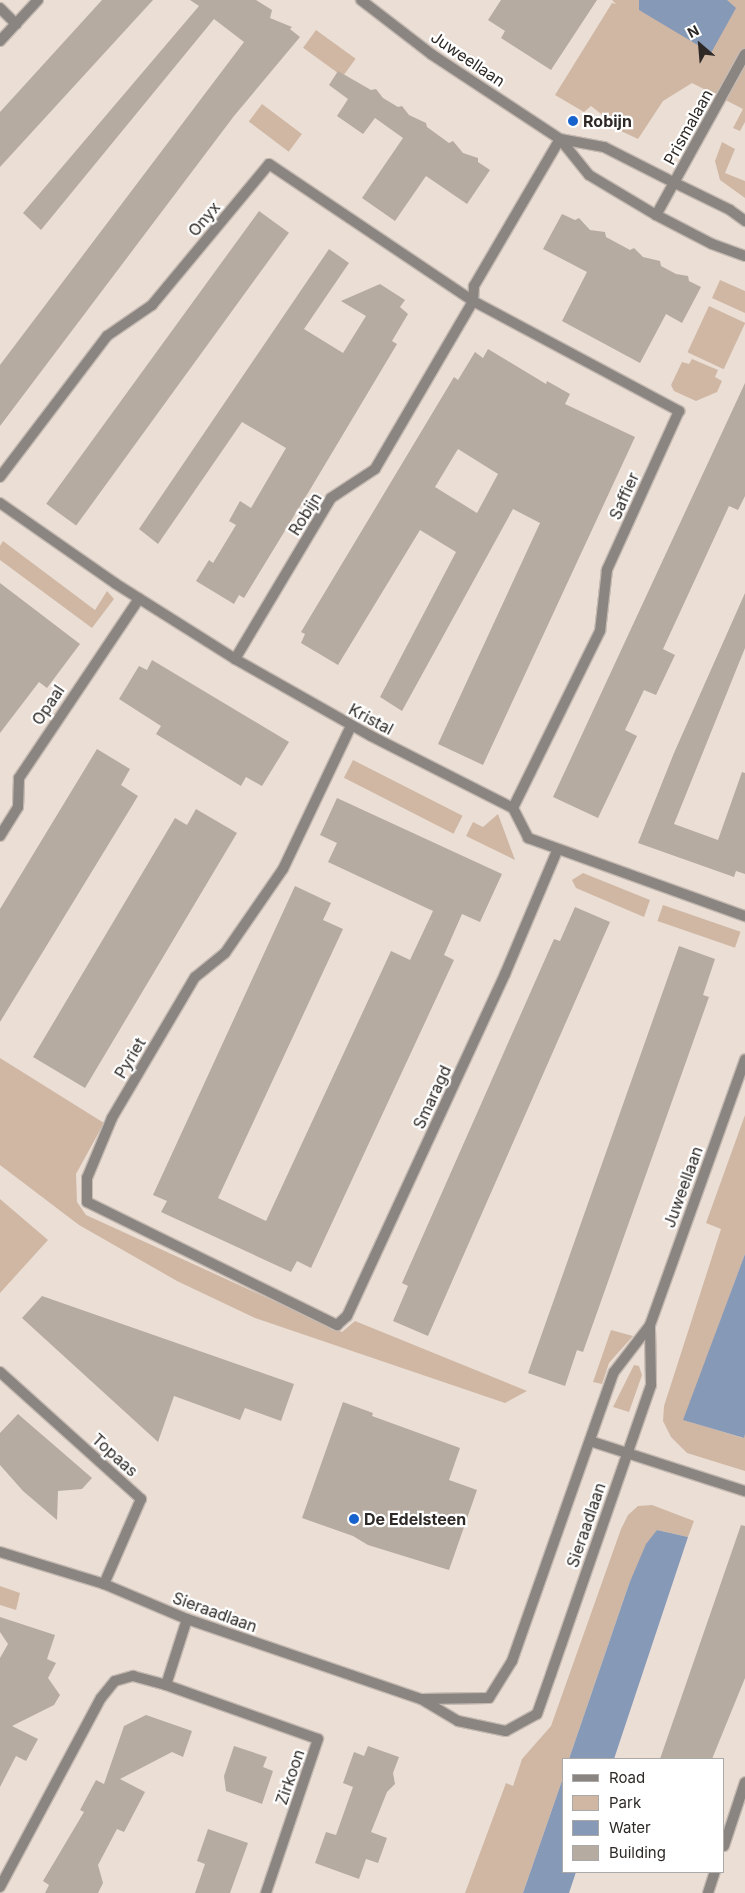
<!DOCTYPE html>
<html>
<head>
<meta charset="utf-8">
<style>
  body { margin:0 }
  #map { position:relative; width:745px; height:1893px; overflow:hidden; background:#ebded5; font-family:Inter,sans-serif }
  div>[style] { position:absolute }
  .green>* { inset:0; background:#d0b7a4; transform-origin:0 0 }
  .water>* { inset:0; background:#8699b7 }
  .building>* { inset:0; background:#b6aba1; transform-origin:0 0 }
  .roads { filter:drop-shadow(1px 0 #c5bab2) drop-shadow(-1px 0 #c5bab2) drop-shadow(0 1px #c5bab2) drop-shadow(0 -1px #c5bab2) }
  .pedestrian>* { height:10px; margin:-5px; padding:0 5px; transform-origin:5px; border-radius:5px; background:#8a8581 }
  .minor>* { height:10px; margin:-5px; padding:0 5px; transform-origin:5px; border-radius:5px; background:#8a8581 }
  .tertiary>* { height:10px; margin:-5px; padding:0 5px; transform-origin:5px; border-radius:5px; background:#8a8581 }
  .dots>* { width:14px; height:14px; translate:-50% -50%; box-sizing:border-box; border:2px solid #fff; border-radius:50% }
  span { translate:-50% -50%; white-space:nowrap; text-align:center; line-height:1.15; -webkit-text-stroke:4.5px #fff; paint-order:stroke }
  .street-label { font-size:16px; color:#2e2926 }
  .poi-label { font-size:16px; color:#2e2926; font-weight:700 }
  .left { translate:0 -50%; text-align:left }
  .legend { position:absolute; left:562px; top:1758px; width:162px; height:115px; box-sizing:border-box; background:#fff; border:1px solid #aba9a8; margin:0; padding:6px 9px; list-style:none; font-size:15px; color:#2e2926 }
  .legend li { display:flex; align-items:center; gap:10px; height:25px }
  .legend b { width:25px; border:1px solid #aba9a8 }
  .north { position:absolute; left:675px; top:20px; width:50px; height:50px; -webkit-text-stroke:4px #fff; paint-order:stroke; rotate:333deg; font-size:14px; font-weight:700; line-height:20px; text-align:center; color:#2e2926 }
  .north::after { content:''; display:block; margin:auto; width:18px; height:22px; background:#2e2926; clip-path:polygon(50% 0,100% 100%,50% 72%,0 100%) }
</style>
</head>
<body>
<div id="map">
  <div class="green">
    <div style="clip-path:polygon(612px 0,745px 0,745px 122px,740px 131px,733px 128px,743px 109px,692px 83px,663px 101px,638px 139px,604px 123px,605px 117px,591px 106px,584px 112px,555px 95px,612px 3px,616px 4px)"></div>
    <div style="left:316px;top:30px;width:49px;height:22px;rotate:36deg"></div>
    <div style="left:262px;top:104px;width:50px;height:22px;rotate:37deg"></div>
    <div style="clip-path:polygon(722px 142px,735px 149px,725px 173px,745px 181px,745px 198px,720px 180px,715px 161px)"></div>
    <div style="clip-path:polygon(720px 280px,745px 291px,745px 313px,712px 298px)"></div>
    <div style="left:709px;top:306px;width:40px;height:51px;rotate:25deg"></div>
    <div style="clip-path:polygon(692px 359px,718px 370px,715px 377px,722px 381px,717px 392px,696px 401px,674px 391px,671px 385px,682px 362px,689px 364px)"></div>
    <div style="clip-path:polygon(3px 541px,95px 610px,107px 591px,114px 599px,92px 628px,0 560px,0 546px)"></div>
    <div style="left:353px;top:760px;width:123px;height:20px;rotate:27deg"></div>
    <div style="clip-path:polygon(498px 814px,515px 860px,466px 836px,473px 822px,483px 827px)"></div>
    <div style="clip-path:polygon(583px 873px,650px 900px,644px 917px,576px 888px,572px 880px)"></div>
    <div style="left:663px;top:905px;width:82px;height:17px;rotate:19deg"></div>
    <div style="clip-path:polygon(0 1058px,104px 1123px,76px 1174px,77px 1202px,86px 1215px,342px 1332px,355px 1321px,527px 1391px,505px 1403px,255px 1318px,177px 1281px,79px 1225px,0 1165px)"></div>
    <div style="clip-path:polygon(745px 1115px,745px 1254px,684px 1420px,743px 1438px,745px 1434px,745px 1471px,687px 1453px,671px 1437px,663px 1421px,664px 1406px,721px 1229px,706px 1223px)"></div>
    <div style="clip-path:polygon(0 1199px,48px 1240px,0 1293px)"></div>
    <div style="clip-path:polygon(611px 1330px,633px 1336px,609px 1363px,602px 1384px,593px 1382px)"></div>
    <div style="clip-path:polygon(634px 1365px,639px 1366px,642px 1375px,629px 1412px,613px 1407px)"></div>
    <div style="clip-path:polygon(652px 1505px,694px 1521px,688px 1537px,657px 1530px,629px 1584px,569px 1759px,564px 1759px,564px 1775px,523px 1893px,465px 1893px,506px 1783px,513px 1786px,522px 1759px,551px 1726px,621px 1529px,628px 1515px,638px 1506px)"></div>
    <div style="clip-path:polygon(0 1586px,20px 1593px,16px 1610px,0 1605px)"></div>
  </div>
  <div class="water">
    <div style="clip-path:polygon(639px 0,727px 0,736px 8px,711px 53px,639px 10px)"></div>
    <div style="clip-path:polygon(745px 1254px,745px 1434px,744px 1438px,683px 1420px)"></div>
    <div style="clip-path:polygon(657px 1530px,688px 1537px,614px 1759px,569px 1759px,629px 1584px,646px 1544px)"></div>
    <div style="clip-path:polygon(564px 1775px,564px 1872px,576px 1872px,569px 1893px,523px 1893px)"></div>
  </div>
  <div class="building">
    <div style="clip-path:polygon(102px 0,153px 0,0 167px,0 112px)"></div>
    <div style="clip-path:polygon(190px 0,256px 0,272px 10px,270px 18px,292px 27px,290px 29px,300px 37px,234px 116px,0 426px,0 365px,244px 42px,214px 19px,41px 230px,23px 213px,199px 6px)"></div>
    <div style="clip-path:polygon(501px 0,597px 0,551px 70px,501px 38px,505px 31px,488px 20px)"></div>
    <div style="clip-path:polygon(338px 71px,371px 90px,376px 89px,383px 98px,398px 107px,402px 106px,409px 115px,426px 123px,427px 127px,449px 143px,453px 141px,463px 153px,478px 158px,478px 162px,490px 170px,467px 204px,426px 176px,395px 221px,362px 198px,403px 138px,375px 118px,363px 134px,337px 116px,348px 99px,329px 85px)"></div>
    <div style="left:259px;top:211px;width:37px;height:362px;rotate:36deg"></div>
    <div style="clip-path:polygon(562px 214px,575px 220px,579px 218px,590px 230px,605px 232px,606px 237px,630px 250px,634px 248px,643px 257px,660px 261px,661px 266px,676px 274px,688px 276px,689px 281px,701px 287px,682px 323px,666px 314px,640px 363px,562px 321px,587px 272px,543px 249px)"></div>
    <div style="clip-path:polygon(329px 249px,349px 263px,304px 329px,343px 353px,366px 316px,341px 301px,380px 284px,405px 300px,400px 307px,408px 314px,392px 341px,397px 344px,311px 488px,244px 598px,239px 595px,234px 604px,196px 581px,209px 560px,213px 563px,236px 525px,229px 521px,240px 501px,251px 508px,286px 448px,242px 422px,158px 544px,139px 529px)"></div>
    <div style="clip-path:polygon(evenodd,488px 349px,546px 384px,547px 381px,570px 394px,565px 404px,635px 437px,483px 765px,438px 744px,540px 523px,513px 509px,402px 711px,380px 697px,456px 552px,420px 530px,338px 665px,301px 643px,305px 634px,301px 632px,454px 377px,458px 380px,475px 352px,483px 358px,488px 349px,458px 449px,498px 474px,477px 513px,435px 487px,458px 449px)"></div>
    <div style="clip-path:polygon(745px 383px,745px 496px,738px 510px,729px 506px,663px 649px,675px 655px,656px 695px,644px 690px,625px 730px,637px 736px,598px 818px,553px 797px)"></div>
    <div style="clip-path:polygon(0 583px,80px 644px,47px 688px,39px 682px,0 733px)"></div>
    <div style="clip-path:polygon(745px 593px,745px 648px,674px 824px,718px 840px,742px 772px,745px 773px,745px 874px,736px 871px,734px 877px,638px 843px,674px 753px)"></div>
    <div style="clip-path:polygon(152px 660px,289px 742px,262px 786px,246px 777px,241px 786px,156px 734px,161px 726px,119px 699px,139px 666px,147px 670px)"></div>
    <div style="clip-path:polygon(97px 749px,130px 769px,121px 785px,138px 796px,0 1022px,0 909px)"></div>
    <div style="clip-path:polygon(337px 798px,502px 874px,480px 922px,462px 914px,444px 955px,454px 960px,311px 1268px,297px 1261px,291px 1272px,161px 1212px,167px 1201px,153px 1195px,295px 886px,331px 903px,323px 920px,343px 929px,218px 1198px,266px 1221px,391px 951px,410px 960px,433px 911px,328px 862px,337px 843px,320px 835px)"></div>
    <div style="clip-path:polygon(196px 809px,237px 833px,85px 1088px,33px 1057px,175px 818px,187px 825px)"></div>
    <div style="clip-path:polygon(575px 907px,610px 922px,428px 1336px,393px 1321px,408px 1286px,402px 1283px,554px 939px,560px 941px)"></div>
    <div style="clip-path:polygon(679px 946px,715px 959px,703px 995px,709px 997px,583px 1352px,577px 1350px,565px 1386px,528px 1373px)"></div>
    <div style="clip-path:polygon(42px 1296px,294px 1384px,281px 1421px,245px 1408px,240px 1420px,174px 1396px,158px 1442px,22px 1318px)"></div>
    <div style="clip-path:polygon(343px 1402px,373px 1413px,372px 1416px,460px 1448px,449px 1480px,477px 1490px,449px 1570px,368px 1545px,353px 1536px,302px 1518px)"></div>
    <div style="clip-path:polygon(18px 1414px,92px 1478px,82px 1489px,58px 1491px,57px 1520px,23px 1491px,0 1465px,0 1433px)"></div>
    <div style="clip-path:polygon(741px 1525px,745px 1526px,745px 1678px,712px 1759px,660px 1759px)"></div>
    <div style="clip-path:polygon(0 1617px,55px 1635px,47px 1659px,56px 1663px,48px 1678px,60px 1695px,54px 1705px,12px 1726px,38px 1739px,26px 1761px,16px 1756px,0 1787px,0 1658px,8px 1644px,0 1632px)"></div>
    <div style="clip-path:polygon(146px 1715px,192px 1731px,183px 1757px,172px 1752px,120px 1779px,145px 1792px,124px 1832px,117px 1829px,98px 1865px,103px 1883px,98px 1893px,45px 1893px,49px 1885px,43px 1881px,84px 1812px,80px 1810px,96px 1780px,104px 1784px,124px 1726px)"></div>
    <div style="clip-path:polygon(234px 1746px,267px 1757px,263px 1767px,273px 1771px,262px 1804px,226px 1791px,224px 1776px)"></div>
    <div style="clip-path:polygon(368px 1746px,399px 1757px,393px 1773px,395px 1784px,387px 1792px,371px 1832px,387px 1838px,378px 1863px,366px 1859px,359px 1879px,315px 1863px,326px 1832px,336px 1835px,353px 1787px,343px 1783px,354px 1752px,364px 1756px)"></div>
    <div style="clip-path:polygon(208px 1829px,248px 1843px,230px 1893px,195px 1893px,205px 1864px,197px 1861px)"></div>
  </div>
  <div class="roads">
    <div class="pedestrian">
      <div style="left:0;top:8px;width:23px;rotate:45deg"></div>
    </div>
    <div class="minor">
      <div style="left:361px;top:0;width:88px;rotate:37.6deg"></div>
      <div style="left:431px;top:54px;width:154px;rotate:33.4deg"></div>
      <div style="left:560px;top:139px;width:46px;rotate:51.1deg"></div>
      <div style="left:589px;top:175px;width:78px;rotate:30.8deg"></div>
      <div style="left:0;top:41px;width:56px;rotate:-47.2deg"></div>
      <div style="left:560px;top:139px;width:45px;rotate:10.3deg"></div>
      <div style="left:604px;top:147px;width:80px;rotate:26.9deg"></div>
      <div style="left:0;top:477px;width:177px;rotate:-52.8deg"></div>
      <div style="left:107px;top:336px;width:55px;rotate:-34.6deg"></div>
      <div style="left:152px;top:305px;width:183px;rotate:-50.3deg"></div>
      <div style="left:269px;top:164px;width:246px;rotate:33.9deg"></div>
      <div style="left:473px;top:301px;width:234px;rotate:28.1deg"></div>
      <div style="left:679px;top:411px;width:175px;rotate:114.4deg"></div>
      <div style="left:607px;top:570px;width:61px;rotate:96.5deg"></div>
      <div style="left:600px;top:631px;width:197px;rotate:116.2deg"></div>
      <div style="left:0;top:503px;width:141px;rotate:34.9deg"></div>
      <div style="left:116px;top:584px;width:141px;rotate:32.2deg"></div>
      <div style="left:235px;top:659px;width:156px;rotate:29.5deg"></div>
      <div style="left:371px;top:736px;width:159px;rotate:26.9deg"></div>
      <div style="left:513px;top:808px;width:34px;rotate:63deg"></div>
      <div style="left:528px;top:838px;width:231px;rotate:19.8deg"></div>
      <div style="left:235px;top:659px;width:187px;rotate:-59.2deg"></div>
      <div style="left:331px;top:498px;width:53px;rotate:-33.4deg"></div>
      <div style="left:375px;top:469px;width:194px;rotate:-59.7deg"></div>
      <div style="left:473px;top:301px;width:15px;rotate:-86deg"></div>
      <div style="left:474px;top:286px;width:170px;rotate:-59.7deg"></div>
      <div style="left:351px;top:726px;width:158px;rotate:115.4deg"></div>
      <div style="left:283px;top:869px;width:102px;rotate:124.6deg"></div>
      <div style="left:225px;top:953px;width:38px;rotate:141deg"></div>
      <div style="left:195px;top:977px;width:164px;rotate:120.5deg"></div>
      <div style="left:112px;top:1118px;width:65px;rotate:112.6deg"></div>
      <div style="left:87px;top:1178px;width:24px;rotate:90deg"></div>
      <div style="left:87px;top:1202px;width:279px;rotate:26.2deg"></div>
      <div style="left:337px;top:1325px;width:13px;rotate:-42deg"></div>
      <div style="left:347px;top:1316px;width:377px;rotate:-65.2deg"></div>
      <div style="left:505px;top:974px;width:134px;rotate:-67.1deg"></div>
      <div style="left:0;top:836px;width:34px;rotate:-58deg"></div>
      <div style="left:18px;top:807px;width:29px;rotate:-88deg"></div>
      <div style="left:19px;top:778px;width:216px;rotate:-56.2deg"></div>
      <div style="left:0;top:1372px;width:190px;rotate:42deg"></div>
      <div style="left:141px;top:1499px;width:93px;rotate:113.5deg"></div>
      <div style="left:166px;top:1685px;width:69px;rotate:-72.3deg"></div>
      <div style="left:724px;top:1846px;width:67px;rotate:-71.8deg"></div>
      <div style="left:0;top:1887px;width:214px;rotate:-61.9deg"></div>
      <div style="left:101px;top:1698px;width:22px;rotate:-51deg"></div>
      <div style="left:115px;top:1681px;width:19px;rotate:-16deg"></div>
      <div style="left:133px;top:1676px;width:34px;rotate:15deg"></div>
      <div style="left:166px;top:1685px;width:161px;rotate:19.6deg"></div>
      <div style="left:318px;top:1739px;width:163px;rotate:108.7deg"></div>
      <div style="left:708px;top:1893px;width:22px;rotate:-72deg"></div>
    </div>
    <div class="tertiary">
      <div style="left:745px;top:54px;width:184px;rotate:118.9deg"></div>
      <div style="left:656px;top:215px;width:63px;rotate:27.4deg"></div>
      <div style="left:712px;top:244px;width:35px;rotate:20deg"></div>
      <div style="left:675px;top:183px;width:61px;rotate:26.1deg"></div>
      <div style="left:730px;top:210px;width:19px;rotate:36deg"></div>
      <div style="left:590px;top:1441px;width:163px;rotate:17.9deg"></div>
      <div style="left:0;top:1552px;width:109px;rotate:17.1deg"></div>
      <div style="left:104px;top:1584px;width:90px;rotate:22.9deg"></div>
      <div style="left:187px;top:1619px;width:247px;rotate:18.9deg"></div>
      <div style="left:421px;top:1699px;width:43px;rotate:30.7deg"></div>
      <div style="left:458px;top:1721px;width:49px;rotate:11.8deg"></div>
      <div style="left:506px;top:1731px;width:35px;rotate:-29deg"></div>
      <div style="left:537px;top:1714px;width:42px;rotate:-70.7deg"></div>
      <div style="left:551px;top:1674px;width:306px;rotate:-70.9deg"></div>
      <div style="left:651px;top:1385px;width:60px;rotate:-91deg"></div>
      <div style="left:422px;top:1699px;width:67px;rotate:-0.9deg"></div>
      <div style="left:489px;top:1698px;width:44px;rotate:-58.1deg"></div>
      <div style="left:512px;top:1661px;width:306px;rotate:-70.6deg"></div>
      <div style="left:614px;top:1372px;width:59px;rotate:-52.5deg"></div>
      <div style="left:650px;top:1325px;width:282px;rotate:-70.3deg"></div>
    </div>
  </div>
  <div class="dots">
    <div style="left:573px;top:121px;background:#1663cd"></div>
    <div style="left:354px;top:1519px;background:#1663cd"></div>
  </div>
  <div class="street-label">
    <span style="left:468px;top:59px;rotate:34deg">Juweellaan</span>
    <span style="left:688px;top:127px;rotate:-61deg">Prismalaan</span>
    <span style="left:204px;top:219px;rotate:-50deg">Onyx</span>
    <span style="left:624px;top:496px;rotate:-66deg">Saffier</span>
    <span style="left:305px;top:514px;rotate:-58deg">Robijn</span>
    <span style="left:48px;top:705px;rotate:-56deg">Opaal</span>
    <span style="left:371px;top:719px;rotate:28deg">Kristal</span>
    <span style="left:130px;top:1058px;rotate:-59deg">Pyriet</span>
    <span style="left:432px;top:1097px;rotate:-65deg">Smaragd</span>
    <span style="left:683px;top:1187px;rotate:-70deg">Juweellaan</span>
    <span style="left:115px;top:1455px;rotate:42deg">Topaas</span>
    <span style="left:586px;top:1525px;rotate:-71deg">Sieraadlaan</span>
    <span style="left:215px;top:1612px;rotate:20deg">Sieraadlaan</span>
    <span style="left:290px;top:1777px;rotate:-71deg">Zirkoon</span>
  </div>
  <div class="poi-label">
    <span class="left" style="left:583px;top:121px">Robijn</span>
    <span class="left" style="left:364px;top:1519px">De Edelsteen</span>
  </div>
  <ul class="legend">
  <li><b style="height:6px;background:#8a8581"></b>Road</li>
  <li><b style="height:14px;background:#d0b7a4"></b>Park</li>
  <li><b style="height:14px;background:#8699b7"></b>Water</li>
  <li><b style="height:14px;background:#b6aba1"></b>Building</li>
  </ul>
  <div class="north">N</div>
</div>
</body>
</html>
